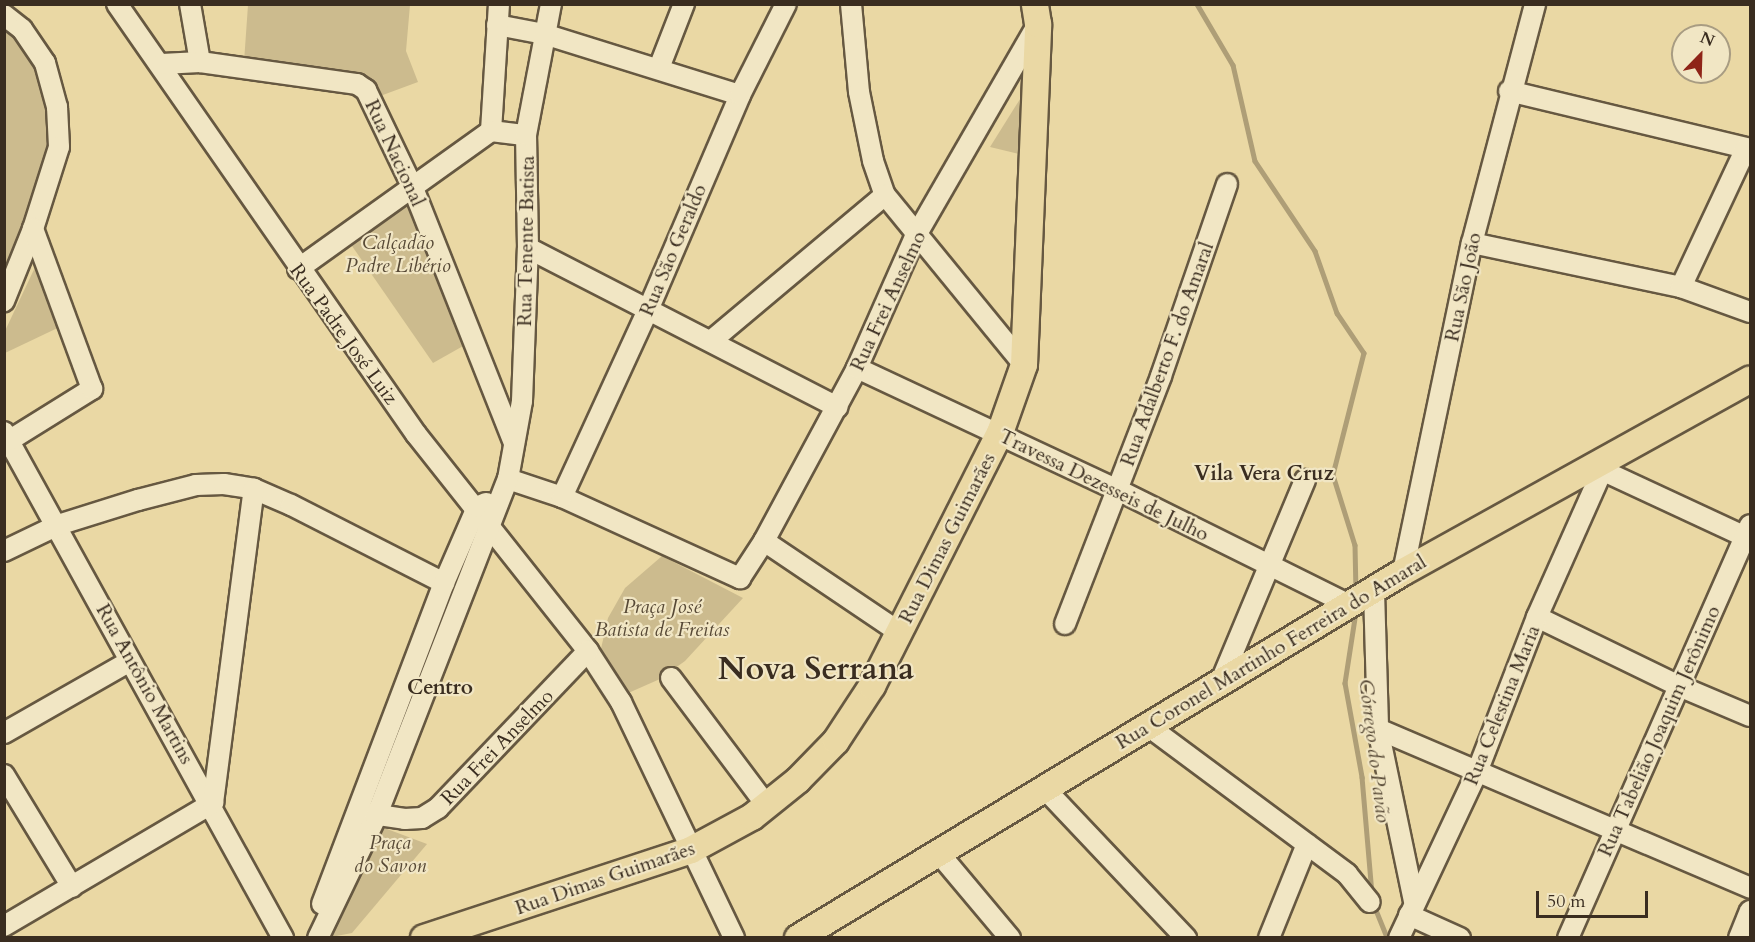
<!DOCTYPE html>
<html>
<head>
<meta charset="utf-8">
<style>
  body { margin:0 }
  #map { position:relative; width:1755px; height:942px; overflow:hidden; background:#ead8a4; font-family:Cardo,serif }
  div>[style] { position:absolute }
  .green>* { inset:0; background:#ccbb8e }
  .stream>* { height:4.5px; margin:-2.25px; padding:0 2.25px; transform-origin:2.25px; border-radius:2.25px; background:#ae9e77 }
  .roads { filter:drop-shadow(2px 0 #665841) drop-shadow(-2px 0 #665841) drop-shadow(0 2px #665841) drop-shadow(0 -2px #665841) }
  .minor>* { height:20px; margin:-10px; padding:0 10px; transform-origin:10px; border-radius:10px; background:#f1e6c4 }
  .major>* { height:26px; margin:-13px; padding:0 13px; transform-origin:13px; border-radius:13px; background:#ead8a4 }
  span { translate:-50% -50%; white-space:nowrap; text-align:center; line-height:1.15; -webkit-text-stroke:4.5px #f1e6c4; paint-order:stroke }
  .street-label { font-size:20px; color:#3a2d20 }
  .park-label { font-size:20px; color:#574936; font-style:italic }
  .neighbourhood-label { font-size:21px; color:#3a2d20; font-weight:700 }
  .water-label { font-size:21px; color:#574936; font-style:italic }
  .town-label { font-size:32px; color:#3a2d20; font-weight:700 }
  .frame { position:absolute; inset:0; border:6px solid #3a2d20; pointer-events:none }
  .north { position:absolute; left:1671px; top:24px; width:60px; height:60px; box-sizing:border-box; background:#f1e6c4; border:2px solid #a89c82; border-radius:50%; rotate:23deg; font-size:16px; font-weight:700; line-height:24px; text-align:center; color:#3a2d20 }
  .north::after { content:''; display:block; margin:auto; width:21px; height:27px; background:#8f2418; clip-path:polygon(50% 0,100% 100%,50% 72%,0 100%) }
  .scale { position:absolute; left:1536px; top:891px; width:112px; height:27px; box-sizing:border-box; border:3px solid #3a2d20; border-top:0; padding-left:8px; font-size:18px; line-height:21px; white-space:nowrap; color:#3a2d20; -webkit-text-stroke:4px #f1e6c4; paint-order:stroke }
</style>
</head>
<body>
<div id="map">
  <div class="green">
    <div style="clip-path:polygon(248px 5px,410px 5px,406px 51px,418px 82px,372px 99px,366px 79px,244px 62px)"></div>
    <div style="clip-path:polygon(5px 23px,19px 34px,38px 66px,55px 129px,5px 290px)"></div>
    <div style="clip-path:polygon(1035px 75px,1031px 157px,990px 147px)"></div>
    <div style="clip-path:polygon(411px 203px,472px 341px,433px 363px,352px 246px)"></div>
    <div style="clip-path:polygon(38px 261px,66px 324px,5px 353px,4px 333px)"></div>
    <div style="clip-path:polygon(662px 556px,743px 598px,685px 661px,660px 679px,626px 694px,600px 653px,608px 618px,625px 588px)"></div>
    <div style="clip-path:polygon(379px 826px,427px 844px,352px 933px,326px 938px)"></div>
  </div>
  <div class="stream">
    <div style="left:1197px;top:4px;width:71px;rotate:59.5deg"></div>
    <div style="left:1233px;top:65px;width:98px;rotate:77.1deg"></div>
    <div style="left:1255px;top:161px;width:108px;rotate:56.3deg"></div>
    <div style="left:1315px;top:251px;width:66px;rotate:70.5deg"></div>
    <div style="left:1337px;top:313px;width:48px;rotate:56deg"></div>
    <div style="left:1364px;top:353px;width:126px;rotate:104.3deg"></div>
    <div style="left:1333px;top:475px;width:73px;rotate:72.6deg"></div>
    <div style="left:1355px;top:545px;width:46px;rotate:88.8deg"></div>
    <div style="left:1356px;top:612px;width:72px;rotate:98.8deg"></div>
    <div style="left:1345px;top:683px;width:96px;rotate:79.7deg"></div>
    <div style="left:1362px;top:777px;width:117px;rotate:85.1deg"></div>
    <div style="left:1374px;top:905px;width:35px;rotate:68deg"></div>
  </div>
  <div class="roads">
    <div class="minor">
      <div style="left:117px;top:4px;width:524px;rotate:55.19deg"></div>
      <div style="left:416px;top:434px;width:277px;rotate:51.6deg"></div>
      <div style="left:588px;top:651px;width:61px;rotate:57.1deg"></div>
      <div style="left:621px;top:702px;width:262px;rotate:64.4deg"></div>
      <div style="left:190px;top:4px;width:59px;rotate:80.2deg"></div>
      <div style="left:851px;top:4px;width:88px;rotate:84.8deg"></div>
      <div style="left:859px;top:92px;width:70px;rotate:78.5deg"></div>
      <div style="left:873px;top:161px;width:36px;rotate:71deg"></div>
      <div style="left:885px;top:195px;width:220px;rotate:50.7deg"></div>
      <div style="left:4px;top:15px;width:23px;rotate:38deg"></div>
      <div style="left:22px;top:29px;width:41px;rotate:55.9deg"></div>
      <div style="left:45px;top:63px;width:46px;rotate:74.7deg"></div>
      <div style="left:57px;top:107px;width:40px;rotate:87.1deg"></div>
      <div style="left:59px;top:147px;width:86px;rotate:107.6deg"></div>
      <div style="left:33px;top:229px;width:78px;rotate:111.9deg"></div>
      <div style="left:497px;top:25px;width:48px;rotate:10.8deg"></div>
      <div style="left:544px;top:34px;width:205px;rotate:17.3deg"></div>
      <div style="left:162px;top:64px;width:38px;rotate:-3deg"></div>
      <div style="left:200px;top:62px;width:159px;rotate:8deg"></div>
      <div style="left:357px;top:84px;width:11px;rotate:34deg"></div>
      <div style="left:366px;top:90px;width:109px;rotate:64.4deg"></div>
      <div style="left:413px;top:188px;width:274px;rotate:68.4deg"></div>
      <div style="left:659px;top:68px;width:69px;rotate:-68.7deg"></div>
      <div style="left:1509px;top:91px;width:248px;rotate:13.5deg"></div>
      <div style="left:491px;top:131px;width:127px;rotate:-86.4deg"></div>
      <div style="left:1472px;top:243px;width:214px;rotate:11.9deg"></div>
      <div style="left:1681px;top:287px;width:73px;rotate:19.9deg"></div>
      <div style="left:528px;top:248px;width:348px;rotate:27.2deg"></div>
      <div style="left:298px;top:269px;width:237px;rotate:-35.6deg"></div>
      <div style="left:491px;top:131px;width:35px;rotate:7deg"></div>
      <div style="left:1681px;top:287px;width:153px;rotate:-64.9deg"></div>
      <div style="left:711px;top:341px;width:227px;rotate:-40deg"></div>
      <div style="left:857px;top:368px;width:288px;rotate:25.1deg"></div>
      <div style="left:1118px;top:490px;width:259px;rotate:26.4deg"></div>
      <div style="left:4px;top:432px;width:578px;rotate:61.13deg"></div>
      <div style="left:10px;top:440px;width:97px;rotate:-31.9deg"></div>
      <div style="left:92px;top:389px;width:171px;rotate:-110.2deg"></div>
      <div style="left:1595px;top:467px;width:171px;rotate:24.9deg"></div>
      <div style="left:508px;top:479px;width:57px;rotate:18.4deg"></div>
      <div style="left:562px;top:497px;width:196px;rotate:24.5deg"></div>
      <div style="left:740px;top:578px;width:44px;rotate:-57deg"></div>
      <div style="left:764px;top:541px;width:196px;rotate:-61.7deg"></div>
      <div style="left:857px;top:368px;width:143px;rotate:-66.1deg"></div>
      <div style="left:915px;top:237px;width:246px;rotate:-60deg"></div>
      <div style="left:562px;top:497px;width:206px;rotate:-65.3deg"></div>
      <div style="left:648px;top:310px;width:234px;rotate:-66.8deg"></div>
      <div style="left:740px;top:95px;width:102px;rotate:-63.2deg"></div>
      <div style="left:764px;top:541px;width:163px;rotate:34deg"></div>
      <div style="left:4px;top:551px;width:60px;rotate:-25.7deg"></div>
      <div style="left:58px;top:525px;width:84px;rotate:-17.4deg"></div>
      <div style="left:138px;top:500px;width:60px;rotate:-14.5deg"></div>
      <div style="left:196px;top:485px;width:28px;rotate:-2deg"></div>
      <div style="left:224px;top:484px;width:30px;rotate:9deg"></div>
      <div style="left:254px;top:489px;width:40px;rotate:23.4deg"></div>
      <div style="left:291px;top:505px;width:172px;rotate:27deg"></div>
      <div style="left:1403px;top:572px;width:336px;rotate:-78.2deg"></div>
      <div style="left:1472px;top:243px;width:247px;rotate:-75.2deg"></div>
      <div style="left:1374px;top:591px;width:138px;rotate:88.3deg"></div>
      <div style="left:1378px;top:729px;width:176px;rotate:78.2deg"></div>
      <div style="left:1537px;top:617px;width:158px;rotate:25.9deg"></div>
      <div style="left:1679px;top:686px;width:77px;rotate:22.9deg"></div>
      <div style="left:1065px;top:624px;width:266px;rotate:-68.8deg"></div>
      <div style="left:1161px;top:376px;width:203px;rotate:-71deg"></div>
      <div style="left:671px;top:678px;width:160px;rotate:53.1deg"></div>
      <div style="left:1221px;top:681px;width:218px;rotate:-67.3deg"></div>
      <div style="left:1148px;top:726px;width:248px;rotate:36.6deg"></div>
      <div style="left:1347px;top:874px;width:36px;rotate:51deg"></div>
      <div style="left:1378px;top:729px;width:405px;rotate:23.1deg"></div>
      <div style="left:4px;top:733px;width:145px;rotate:-29.7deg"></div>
      <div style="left:4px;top:775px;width:131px;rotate:58.7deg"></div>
      <div style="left:1044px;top:788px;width:207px;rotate:46.6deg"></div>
      <div style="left:365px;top:813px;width:40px;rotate:8.5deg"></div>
      <div style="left:405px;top:819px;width:17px;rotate:-3deg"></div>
      <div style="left:422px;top:818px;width:19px;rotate:-32deg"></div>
      <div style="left:438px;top:808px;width:217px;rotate:-46.3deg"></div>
      <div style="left:937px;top:851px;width:114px;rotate:50deg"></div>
      <div style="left:322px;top:904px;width:343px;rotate:-69.2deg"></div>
      <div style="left:444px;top:583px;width:83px;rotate:-66.5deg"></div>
      <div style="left:477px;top:507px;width:10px;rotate:-24deg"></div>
      <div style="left:1409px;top:915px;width:56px;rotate:24.3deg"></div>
      <div style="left:4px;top:926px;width:243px;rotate:-30.5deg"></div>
      <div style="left:213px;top:803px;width:317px;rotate:-82.6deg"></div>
      <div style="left:318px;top:938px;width:134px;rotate:-64.4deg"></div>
      <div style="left:376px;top:817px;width:363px;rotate:-68.7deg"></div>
      <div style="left:508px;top:479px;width:79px;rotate:-79.8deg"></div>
      <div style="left:522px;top:401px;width:153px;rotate:-87.8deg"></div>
      <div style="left:528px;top:248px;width:113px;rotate:-91deg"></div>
      <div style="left:526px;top:135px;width:133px;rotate:-79.2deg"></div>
      <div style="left:1269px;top:938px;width:101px;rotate:-68deg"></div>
      <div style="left:1399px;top:938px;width:183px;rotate:-64.8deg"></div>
      <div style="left:1477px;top:772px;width:166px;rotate:-68.8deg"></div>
      <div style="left:1537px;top:617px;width:160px;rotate:-66deg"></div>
      <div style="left:1568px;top:938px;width:451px;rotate:-66.2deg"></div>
      <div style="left:1739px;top:938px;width:29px;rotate:-68deg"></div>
    </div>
    <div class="major">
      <div style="left:424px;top:938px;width:281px;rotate:-18.2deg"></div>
      <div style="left:691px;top:850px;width:69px;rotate:-28.4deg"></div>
      <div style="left:752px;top:817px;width:59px;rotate:-38.8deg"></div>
      <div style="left:798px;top:780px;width:54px;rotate:-45.7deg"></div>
      <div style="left:836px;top:741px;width:66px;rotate:-56.8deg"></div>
      <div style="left:872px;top:686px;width:284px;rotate:-63.2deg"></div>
      <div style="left:1000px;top:433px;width:72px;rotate:-70.6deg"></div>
      <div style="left:1024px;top:365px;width:341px;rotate:-87.6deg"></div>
      <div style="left:1038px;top:24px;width:20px;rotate:-99deg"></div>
      <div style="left:798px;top:938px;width:707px;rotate:-31.17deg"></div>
      <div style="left:1403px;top:572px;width:397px;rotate:-29deg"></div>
    </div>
  </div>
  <div class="street-label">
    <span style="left:395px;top:153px;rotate:65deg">Rua Nacional</span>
    <span style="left:526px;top:241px;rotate:-89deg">Rua Tenente Batista</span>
    <span style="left:673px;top:250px;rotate:-67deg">Rua São Geraldo</span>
    <span style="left:1463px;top:287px;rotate:-78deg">Rua São João</span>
    <span style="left:888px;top:301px;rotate:-65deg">Rua Frei Anselmo</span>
    <span style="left:344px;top:334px;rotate:54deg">Rua Padre José Luiz</span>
    <span style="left:1167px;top:354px;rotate:-70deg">Rua Adalberto F. do Amaral</span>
    <span style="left:1104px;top:485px;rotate:26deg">Travessa Dezesseis de Julho</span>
    <span style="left:947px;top:538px;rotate:-63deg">Rua Dimas Guimarães</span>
    <span style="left:1271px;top:652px;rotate:-31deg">Rua Coronel Martinho Ferreira do Amaral</span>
    <span style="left:145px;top:684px;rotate:61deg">Rua Antônio Martins</span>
    <span style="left:1502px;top:705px;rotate:-68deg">Rua Celestina Maria</span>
    <span style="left:1659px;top:731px;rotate:-66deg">Rua Tabelião Joaquim Jerônimo</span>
    <span style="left:497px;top:747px;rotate:-46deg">Rua Frei Anselmo</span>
    <span style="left:605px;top:878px;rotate:-19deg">Rua Dimas Guimarães</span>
  </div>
  <div class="park-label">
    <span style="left:398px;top:254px">Calçadão<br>Padre Libério</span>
    <span style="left:662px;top:618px">Praça José<br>Batista de Freitas</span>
    <span style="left:390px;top:854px">Praça<br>do Savon</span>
  </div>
  <div class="neighbourhood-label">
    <span style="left:1264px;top:474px">Vila Vera Cruz</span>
    <span style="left:440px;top:688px">Centro</span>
  </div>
  <div class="water-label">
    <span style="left:1374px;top:751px;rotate:83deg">Córrego do Pavão</span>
  </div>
  <div class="town-label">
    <span style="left:816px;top:669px">Nova Serrana</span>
  </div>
  <div class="frame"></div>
  <div class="north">N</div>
  <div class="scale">50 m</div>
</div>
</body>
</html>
